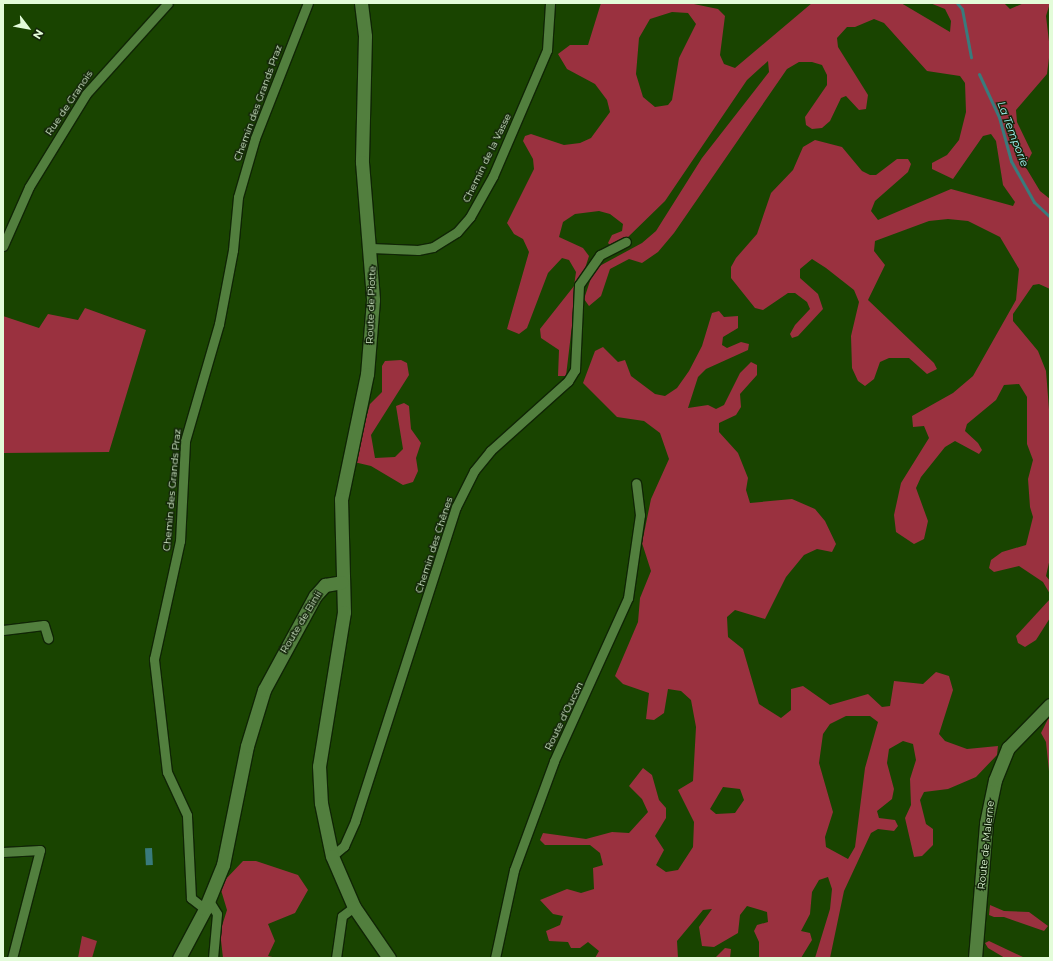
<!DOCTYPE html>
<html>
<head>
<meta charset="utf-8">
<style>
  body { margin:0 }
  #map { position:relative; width:1053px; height:961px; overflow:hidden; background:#194400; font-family:Montserrat,sans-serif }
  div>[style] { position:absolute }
  .green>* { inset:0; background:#9a313f }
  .water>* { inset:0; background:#397b7c; transform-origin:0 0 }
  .stream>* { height:3px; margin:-1.5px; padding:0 1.5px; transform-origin:1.5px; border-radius:1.5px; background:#397b7c }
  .roads { filter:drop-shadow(1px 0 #102605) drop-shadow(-1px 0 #102605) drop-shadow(0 1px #102605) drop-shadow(0 -1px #102605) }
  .street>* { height:9px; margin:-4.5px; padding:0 4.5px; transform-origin:4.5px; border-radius:4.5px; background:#527f3e }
  .secondary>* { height:13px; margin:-6.5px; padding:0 6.5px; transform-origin:6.5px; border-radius:6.5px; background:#527f3e }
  span { translate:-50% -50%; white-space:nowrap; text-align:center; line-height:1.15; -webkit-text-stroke:3px #13250a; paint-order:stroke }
  .street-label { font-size:10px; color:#e3fcd9 }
  .water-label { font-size:11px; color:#a5f5f6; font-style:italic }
  .frame { position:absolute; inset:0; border:4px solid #e3fcd9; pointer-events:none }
  .north { position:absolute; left:8px; top:8px; width:40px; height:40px; -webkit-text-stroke:3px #13250a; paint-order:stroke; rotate:122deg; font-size:11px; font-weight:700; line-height:16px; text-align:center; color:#e3fcd9 }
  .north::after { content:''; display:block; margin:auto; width:14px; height:18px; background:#e3fcd9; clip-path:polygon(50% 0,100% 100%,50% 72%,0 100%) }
</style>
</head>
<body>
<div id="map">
  <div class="green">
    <div style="clip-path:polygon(evenodd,601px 3px,689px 3px,718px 9px,725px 16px,720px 55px,724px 64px,735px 68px,812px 3px,901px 3px,950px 32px,951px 21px,945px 9px,930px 3px,1004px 3px,1010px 9px,1024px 3px,1050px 3px,1046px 16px,1050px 50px,1047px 74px,1016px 110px,1017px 122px,1032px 153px,1025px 166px,1040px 191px,1050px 199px,1050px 289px,1039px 284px,1033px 285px,1013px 314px,1013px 321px,1038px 351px,1046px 371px,1050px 422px,1050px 558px,1046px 576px,1050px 581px,1050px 594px,1043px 582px,1019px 566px,994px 572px,989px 568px,991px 560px,1002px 552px,1026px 545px,1033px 517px,1030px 507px,1028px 479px,1033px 460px,1027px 444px,1027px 397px,1019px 384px,1004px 385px,996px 400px,967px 424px,965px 431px,978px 443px,982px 450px,979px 454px,955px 441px,945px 447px,921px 477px,916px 488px,928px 521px,924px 539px,914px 544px,896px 532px,894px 515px,901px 483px,929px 438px,924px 426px,913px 427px,912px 416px,953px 393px,973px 376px,1016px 300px,1019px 269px,1000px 237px,968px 221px,948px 219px,929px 221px,875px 241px,874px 251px,885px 265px,868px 300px,934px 363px,937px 369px,927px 374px,909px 358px,889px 358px,880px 362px,874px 379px,865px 386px,858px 381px,852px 368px,851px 336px,859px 302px,854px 290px,826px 268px,812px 259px,800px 269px,800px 278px,818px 294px,823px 309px,798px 336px,792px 338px,790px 334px,795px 325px,810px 309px,807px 302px,795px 293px,788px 293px,763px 310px,755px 308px,731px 278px,731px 267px,736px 258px,757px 234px,771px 193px,793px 170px,803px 147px,815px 140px,842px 147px,862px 171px,870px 175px,876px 175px,897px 159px,908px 159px,911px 164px,908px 172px,875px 201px,871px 211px,878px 220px,951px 189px,1013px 206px,1015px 202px,1003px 185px,996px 141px,991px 134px,983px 136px,953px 179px,932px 169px,932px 163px,947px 155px,959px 140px,966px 112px,965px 83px,960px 76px,927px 71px,884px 23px,874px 19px,855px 27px,847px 27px,837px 38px,838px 47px,868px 95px,866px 109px,859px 110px,846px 96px,841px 98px,830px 121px,822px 128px,812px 129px,806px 125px,805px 117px,827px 85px,827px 75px,822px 65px,812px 62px,799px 62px,787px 69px,674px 233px,658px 252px,642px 263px,629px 259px,610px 269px,601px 296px,589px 306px,584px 299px,594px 269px,642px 243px,656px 231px,702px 158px,769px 72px,768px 61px,747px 80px,665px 201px,626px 239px,611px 246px,608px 243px,612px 235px,622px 231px,623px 224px,610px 214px,599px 211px,575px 214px,563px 222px,559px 237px,583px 248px,589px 256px,575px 300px,566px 376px,558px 376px,559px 350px,541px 338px,540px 329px,574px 286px,576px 272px,569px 260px,562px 258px,548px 273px,527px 328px,519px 334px,507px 329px,529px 252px,523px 239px,514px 234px,507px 223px,534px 169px,533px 159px,523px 141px,525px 136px,531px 134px,564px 145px,580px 143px,591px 138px,610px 112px,607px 100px,595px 84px,567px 69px,558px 54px,570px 45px,588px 45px,601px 3px,672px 12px,688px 13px,696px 24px,679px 58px,672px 100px,668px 105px,655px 107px,643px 97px,636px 74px,639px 38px,650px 19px,672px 12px)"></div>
    <div style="clip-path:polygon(85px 308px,146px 330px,109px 452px,3px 453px,3px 316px,39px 328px,48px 314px,78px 320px)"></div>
    <div style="clip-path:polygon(evenodd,719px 311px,724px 317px,738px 316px,738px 328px,723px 337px,722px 345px,727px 348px,741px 342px,749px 344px,748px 350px,706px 369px,698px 377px,688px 408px,708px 405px,716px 409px,724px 405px,740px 373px,751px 362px,757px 365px,757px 375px,740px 394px,741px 407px,736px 415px,719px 423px,719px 432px,738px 453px,748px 478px,746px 490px,750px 503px,792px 499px,815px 509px,825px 521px,836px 544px,832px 552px,817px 549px,804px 555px,786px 577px,765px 619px,735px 610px,727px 617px,728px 637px,743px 649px,759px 704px,781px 718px,791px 710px,791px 689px,803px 686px,830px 705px,868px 694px,882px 707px,890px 706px,894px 681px,923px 684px,936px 672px,949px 676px,953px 690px,939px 734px,945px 741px,967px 749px,998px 746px,997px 755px,976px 777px,948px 789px,924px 792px,920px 800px,926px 824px,933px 829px,933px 845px,922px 856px,914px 857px,905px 818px,911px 805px,910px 779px,916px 760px,913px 744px,903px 741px,889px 749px,887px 763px,894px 789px,892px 799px,877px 811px,879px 818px,895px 820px,898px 826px,894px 831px,878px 829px,871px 833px,844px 891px,830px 958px,815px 958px,830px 909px,832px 889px,828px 877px,819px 880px,812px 892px,810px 914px,801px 931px,810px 933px,812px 940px,801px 958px,759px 958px,759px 942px,754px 931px,757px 925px,768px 922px,767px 912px,747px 906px,740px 915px,738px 933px,714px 947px,702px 946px,699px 927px,712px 909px,703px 910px,677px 941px,678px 958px,595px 958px,599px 951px,588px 942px,580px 948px,571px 948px,568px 942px,549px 941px,546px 931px,560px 925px,563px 916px,553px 914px,540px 900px,567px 889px,581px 893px,594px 889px,593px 868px,603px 865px,600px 853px,590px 845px,545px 845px,540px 840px,543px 833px,586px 839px,612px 832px,629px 833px,648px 812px,642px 799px,629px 786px,643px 768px,652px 775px,659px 800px,666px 808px,666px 818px,655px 836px,664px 850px,656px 865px,666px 872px,678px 870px,693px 847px,694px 822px,678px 790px,693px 781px,696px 727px,691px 700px,681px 691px,668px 689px,664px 713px,654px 720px,646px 719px,649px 693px,623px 684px,615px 676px,638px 622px,640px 598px,651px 571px,642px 543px,651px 499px,669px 459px,660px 433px,644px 421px,617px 417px,583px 383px,595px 351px,603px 347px,618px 362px,625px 360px,631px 376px,655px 394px,665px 396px,677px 388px,689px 371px,702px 346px,712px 313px,719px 311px,846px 716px,870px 716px,878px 722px,865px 768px,855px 847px,848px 859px,826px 847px,825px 837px,833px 812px,819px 763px,823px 734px,830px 724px,846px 716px,719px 311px,723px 787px,740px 789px,744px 800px,735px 813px,716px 814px,710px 809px,723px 787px)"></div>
    <div style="clip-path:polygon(401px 360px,407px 363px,409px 375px,371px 435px,375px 458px,395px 457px,403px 449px,396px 406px,404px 403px,409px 406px,411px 429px,421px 443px,416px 458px,418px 471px,413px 482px,403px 485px,371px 466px,354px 462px,370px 404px,382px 392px,382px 366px,385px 361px)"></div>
    <div style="clip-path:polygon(1050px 599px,1050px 618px,1036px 640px,1025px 647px,1018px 643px,1016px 636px)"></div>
    <div style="clip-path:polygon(1050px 715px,1050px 781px,1046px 742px,1041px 733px)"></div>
    <div style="clip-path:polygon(243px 861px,256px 861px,298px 875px,308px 890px,295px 913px,268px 924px,275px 941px,268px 956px,277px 958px,223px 958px,220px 932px,227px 910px,221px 890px,224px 881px)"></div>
    <div style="clip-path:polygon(990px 905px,1004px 911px,1029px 912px,1048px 926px,1044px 931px,1004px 917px,994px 917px,989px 915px)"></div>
    <div style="clip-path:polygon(82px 936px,97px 941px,92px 958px,78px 958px)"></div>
    <div style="clip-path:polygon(989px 941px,1023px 957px,1047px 958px,1005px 958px,988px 948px,985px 943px)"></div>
    <div style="clip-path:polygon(725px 948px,731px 949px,730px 958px,715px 958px)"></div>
  </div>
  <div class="water">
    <div style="left:152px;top:848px;width:17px;height:7px;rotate:87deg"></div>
  </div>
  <div class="stream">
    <div style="left:957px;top:3px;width:8px;rotate:50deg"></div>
    <div style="left:962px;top:9px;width:49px;rotate:79.4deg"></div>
    <div style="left:979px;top:74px;width:47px;rotate:65.1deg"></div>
    <div style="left:999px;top:117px;width:46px;rotate:74.7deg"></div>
    <div style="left:1011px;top:161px;width:47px;rotate:60.7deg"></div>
    <div style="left:1034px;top:202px;width:22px;rotate:43deg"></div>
  </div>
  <div class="roads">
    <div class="street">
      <div style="left:3px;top:246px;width:64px;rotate:-66.2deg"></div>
      <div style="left:29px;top:187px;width:109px;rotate:-58.5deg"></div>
      <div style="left:86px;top:94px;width:122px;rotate:-48deg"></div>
      <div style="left:371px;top:248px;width:47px;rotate:2.4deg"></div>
      <div style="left:418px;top:250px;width:15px;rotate:-11deg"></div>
      <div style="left:433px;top:247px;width:28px;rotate:-32deg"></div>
      <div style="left:457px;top:232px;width:20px;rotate:-49deg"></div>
      <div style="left:470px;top:217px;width:47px;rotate:-60.7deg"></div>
      <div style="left:493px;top:176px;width:137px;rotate:-66.8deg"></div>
      <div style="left:547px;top:50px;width:47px;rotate:-86.3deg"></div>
      <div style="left:3px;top:630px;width:41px;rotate:-7deg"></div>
      <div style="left:44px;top:625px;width:14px;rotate:73deg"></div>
      <div style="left:3px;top:852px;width:37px;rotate:-3deg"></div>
      <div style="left:40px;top:850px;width:112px;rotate:104.5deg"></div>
      <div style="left:332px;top:856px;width:16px;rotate:-40deg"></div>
      <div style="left:344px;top:846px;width:27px;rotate:-66deg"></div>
      <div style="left:355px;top:821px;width:330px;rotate:-72.2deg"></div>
      <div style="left:456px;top:507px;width:40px;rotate:-63.4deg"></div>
      <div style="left:474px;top:471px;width:26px;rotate:-51deg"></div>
      <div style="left:490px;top:451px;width:105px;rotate:-41.9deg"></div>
      <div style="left:568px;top:381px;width:13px;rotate:-58deg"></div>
      <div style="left:575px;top:370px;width:85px;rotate:-87.3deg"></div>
      <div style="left:579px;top:285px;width:37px;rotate:-55deg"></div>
      <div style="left:600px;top:255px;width:29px;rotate:-27deg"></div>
      <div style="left:209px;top:901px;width:15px;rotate:58deg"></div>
      <div style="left:217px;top:914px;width:44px;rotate:95.2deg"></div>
      <div style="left:205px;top:909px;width:18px;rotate:-142deg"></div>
      <div style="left:191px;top:898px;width:83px;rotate:-92.8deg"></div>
      <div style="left:187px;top:815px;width:47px;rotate:-114.9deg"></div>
      <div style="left:167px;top:772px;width:114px;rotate:-96.6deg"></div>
      <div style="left:154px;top:659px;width:121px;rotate:-77.6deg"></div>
      <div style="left:180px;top:541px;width:100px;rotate:-87.1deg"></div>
      <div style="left:185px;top:441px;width:122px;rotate:-73.8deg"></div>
      <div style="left:219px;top:324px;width:75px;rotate:-79.3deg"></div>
      <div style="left:233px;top:250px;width:53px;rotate:-84.6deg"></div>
      <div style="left:238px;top:197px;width:61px;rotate:-73.9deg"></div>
      <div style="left:255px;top:138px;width:145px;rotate:-68.6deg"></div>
      <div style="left:336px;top:958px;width:42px;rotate:-81.9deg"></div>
      <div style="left:342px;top:916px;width:15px;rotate:-37deg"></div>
      <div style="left:495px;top:958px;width:90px;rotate:-77.8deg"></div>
      <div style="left:514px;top:870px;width:116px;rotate:-69.8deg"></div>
      <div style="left:554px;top:761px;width:179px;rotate:-65.6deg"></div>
      <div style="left:628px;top:598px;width:84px;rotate:-81.8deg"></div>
      <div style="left:640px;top:515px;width:32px;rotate:-97deg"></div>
    </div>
    <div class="secondary">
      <div style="left:361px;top:3px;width:33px;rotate:83deg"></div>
      <div style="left:365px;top:36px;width:126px;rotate:91.4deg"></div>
      <div style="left:362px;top:162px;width:138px;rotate:85.4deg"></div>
      <div style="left:373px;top:300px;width:74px;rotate:94.6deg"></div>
      <div style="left:367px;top:374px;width:128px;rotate:101.7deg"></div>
      <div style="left:341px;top:499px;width:113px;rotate:88.5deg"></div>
      <div style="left:344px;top:612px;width:156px;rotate:99.2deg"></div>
      <div style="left:319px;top:766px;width:37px;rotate:87deg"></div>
      <div style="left:321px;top:803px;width:54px;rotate:78.3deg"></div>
      <div style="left:332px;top:856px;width:56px;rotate:66.7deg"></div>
      <div style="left:354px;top:907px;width:62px;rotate:55.5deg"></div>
      <div style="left:179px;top:958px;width:55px;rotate:-62deg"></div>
      <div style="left:205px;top:909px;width:48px;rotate:-67.8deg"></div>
      <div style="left:223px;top:865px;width:121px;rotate:-78.6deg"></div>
      <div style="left:247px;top:746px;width:59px;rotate:-73.1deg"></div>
      <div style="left:264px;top:690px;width:107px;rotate:-61.5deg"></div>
      <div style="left:315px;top:596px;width:15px;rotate:-48deg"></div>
      <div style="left:325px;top:585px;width:17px;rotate:-10deg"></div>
      <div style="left:975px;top:958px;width:135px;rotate:-85.3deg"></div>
      <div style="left:986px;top:823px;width:44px;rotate:-78.2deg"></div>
      <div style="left:995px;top:780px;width:35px;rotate:-68deg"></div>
      <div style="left:1008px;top:748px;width:60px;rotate:-45.7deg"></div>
    </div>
  </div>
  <div class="street-label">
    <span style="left:69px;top:103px;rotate:-56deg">Rue de Granois</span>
    <span style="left:258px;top:103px;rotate:-70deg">Chemin des Grands Praz</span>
    <span style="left:487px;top:158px;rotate:-64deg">Chemin de la Vasse</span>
    <span style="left:371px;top:305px;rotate:-88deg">Route de Piotte</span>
    <span style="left:172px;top:490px;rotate:-85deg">Chemin des Grands Praz</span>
    <span style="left:434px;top:545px;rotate:-72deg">Chemin des Chênes</span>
    <span style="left:301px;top:622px;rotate:-59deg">Route de Binii</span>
    <span style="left:564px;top:716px;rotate:-64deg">Route d'Oucon</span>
    <span style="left:986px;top:845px;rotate:-84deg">Route de Malerne</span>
  </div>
  <div class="water-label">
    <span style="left:1013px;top:134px;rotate:69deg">La Temporie</span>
  </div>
  <div class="frame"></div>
  <div class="north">N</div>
</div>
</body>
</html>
